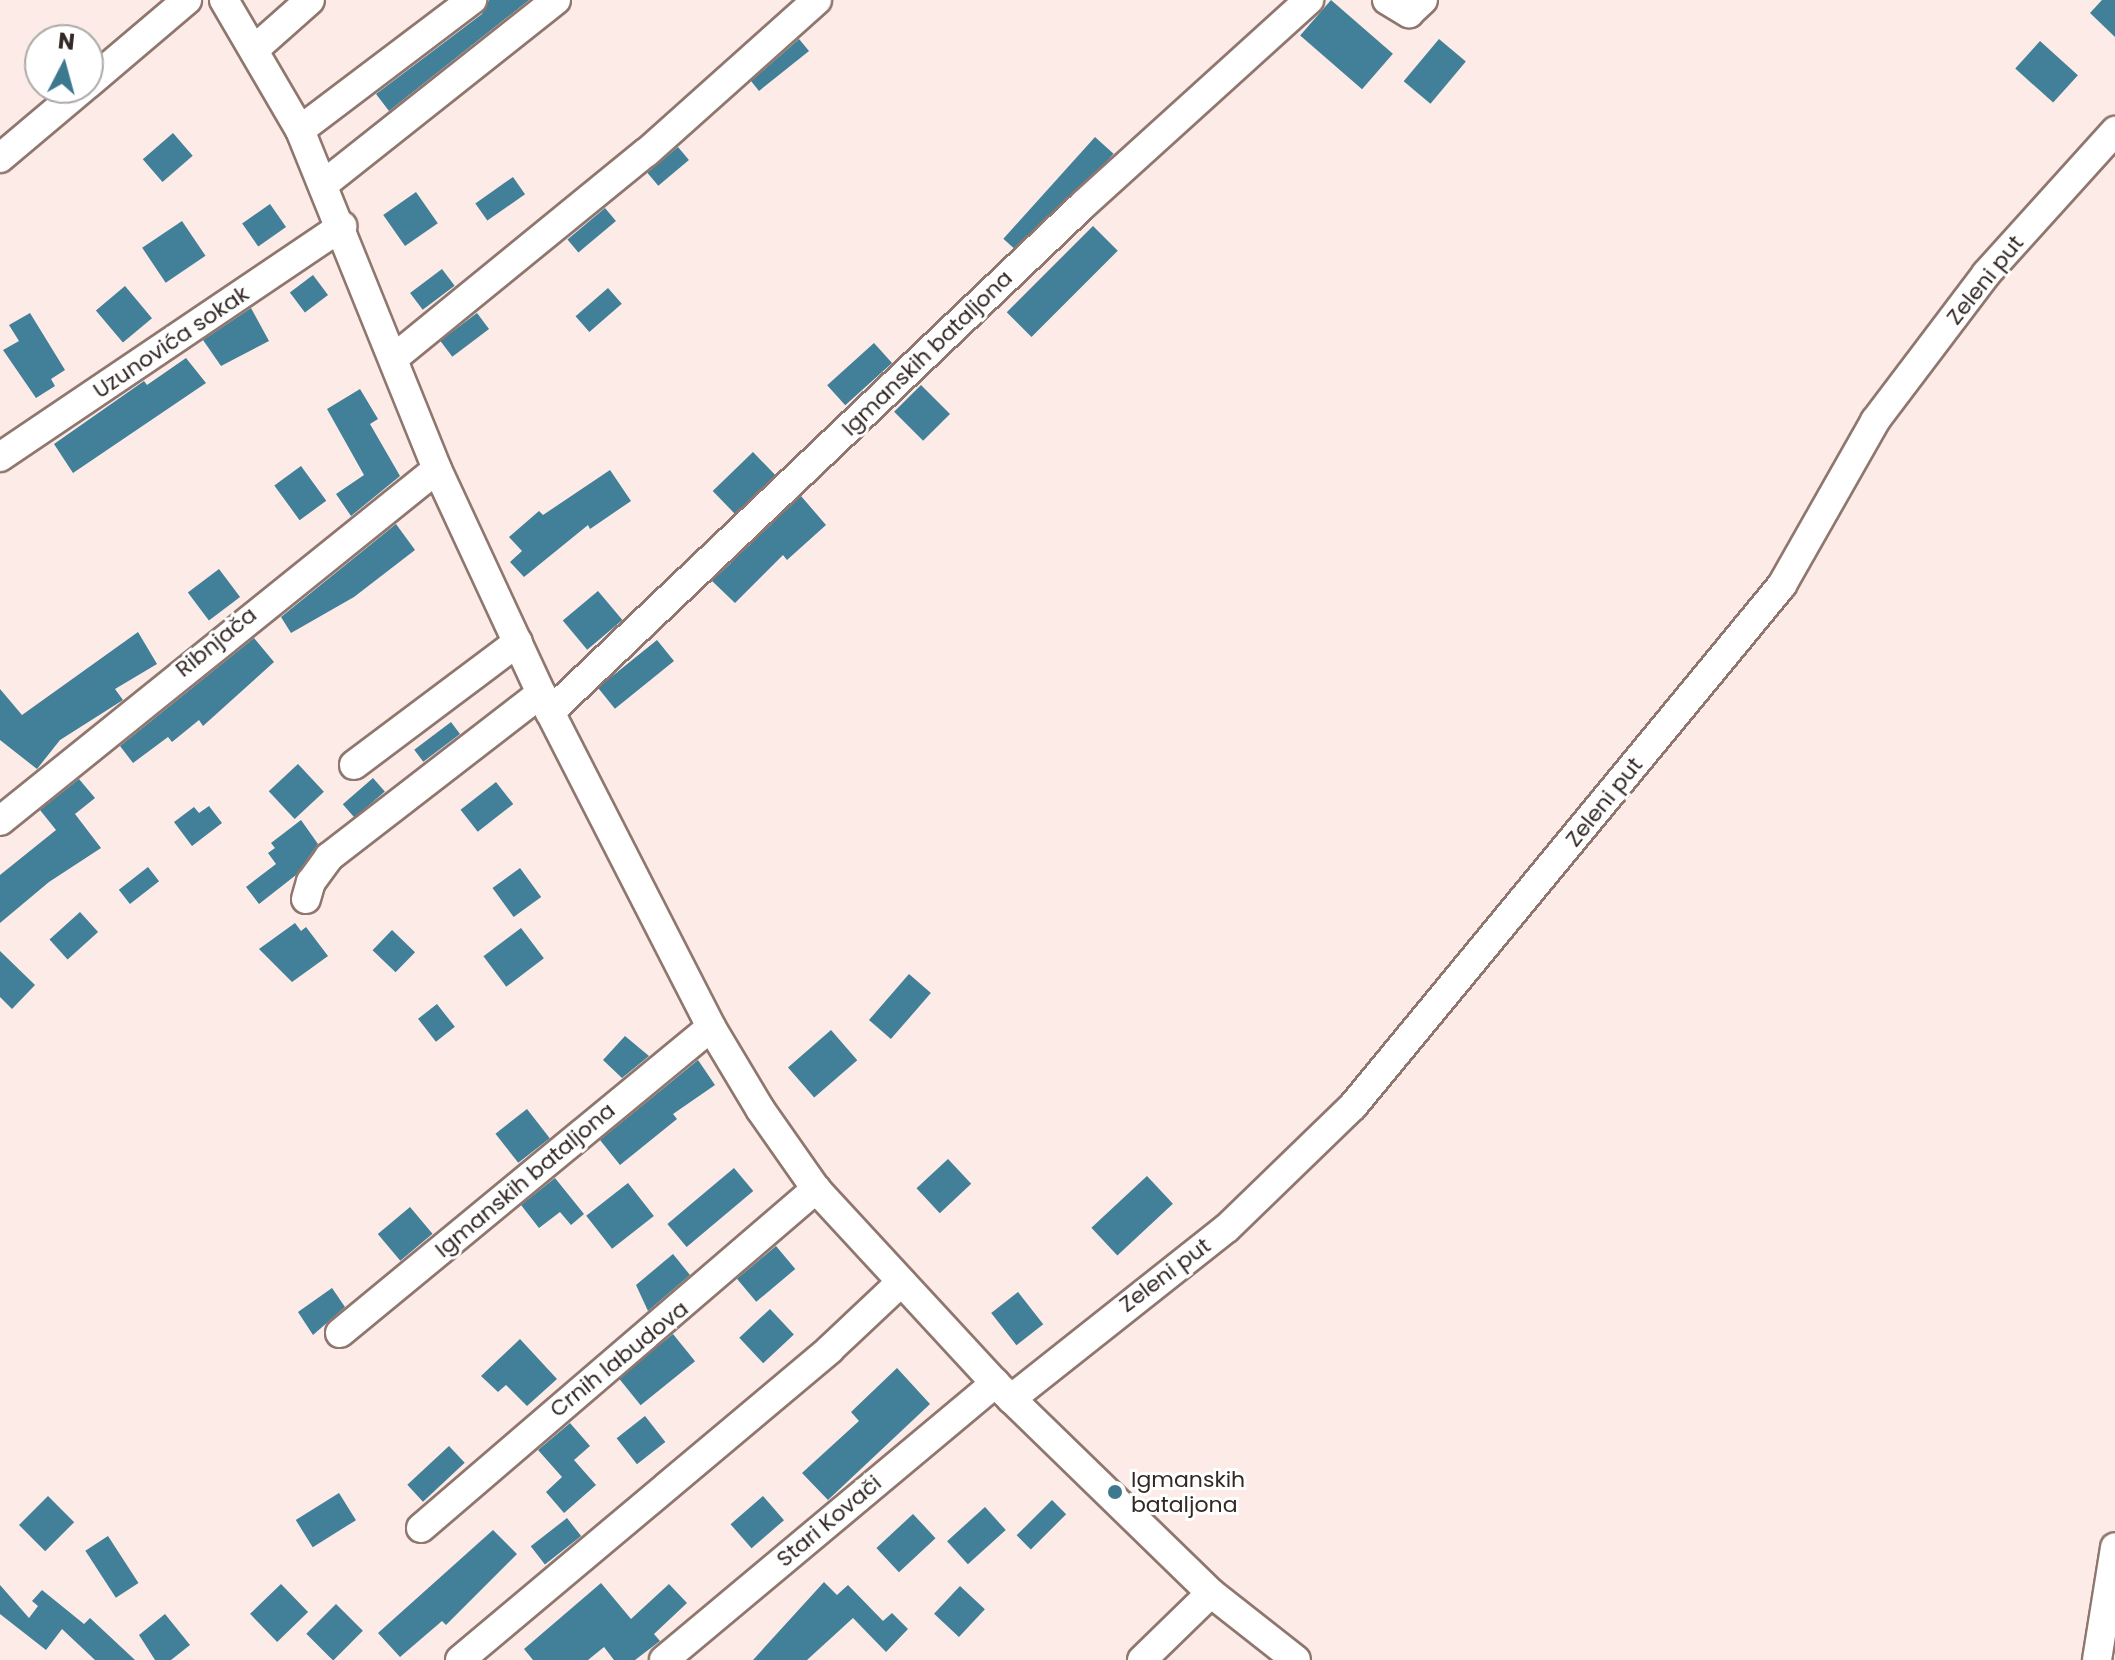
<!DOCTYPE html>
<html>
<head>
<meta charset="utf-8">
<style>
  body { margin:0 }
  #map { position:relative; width:2115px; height:1660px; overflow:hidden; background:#fcebe6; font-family:Poppins,sans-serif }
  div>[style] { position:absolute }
  .building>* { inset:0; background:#418098; transform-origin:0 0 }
  .roads { filter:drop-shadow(2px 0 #8f776f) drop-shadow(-2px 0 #8f776f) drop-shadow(0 2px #8f776f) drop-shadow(0 -2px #8f776f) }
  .street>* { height:28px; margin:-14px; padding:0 14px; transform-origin:14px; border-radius:14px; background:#fff }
  .dots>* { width:22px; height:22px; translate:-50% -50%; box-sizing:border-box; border:4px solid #fff; border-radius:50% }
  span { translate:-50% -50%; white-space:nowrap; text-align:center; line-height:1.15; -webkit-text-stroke:6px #fff; paint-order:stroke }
  .street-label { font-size:22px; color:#322825 }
  .poi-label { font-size:22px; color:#322825 }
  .left { translate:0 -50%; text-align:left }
  .north { position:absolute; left:24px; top:24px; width:80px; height:80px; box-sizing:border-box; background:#fff; border:2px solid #ada9a8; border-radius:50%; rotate:6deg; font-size:22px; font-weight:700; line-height:32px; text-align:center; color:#322825 }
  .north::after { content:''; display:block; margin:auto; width:28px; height:36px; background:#3c788f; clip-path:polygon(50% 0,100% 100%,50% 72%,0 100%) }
</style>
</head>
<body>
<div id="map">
  <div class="building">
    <div style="clip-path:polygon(489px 0,529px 0,389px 111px,376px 94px,482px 14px)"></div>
    <div style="left:1331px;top:0;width:82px;height:47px;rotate:41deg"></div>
    <div style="clip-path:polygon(2102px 0,2115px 0,2115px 37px,2090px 13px)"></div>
    <div style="clip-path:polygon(799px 39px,809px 51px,759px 91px,751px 81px)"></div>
    <div style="left:1439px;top:39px;width:35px;height:55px;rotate:40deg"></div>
    <div style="left:2040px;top:41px;width:51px;height:37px;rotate:42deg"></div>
    <div style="left:173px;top:133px;width:30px;height:40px;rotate:49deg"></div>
    <div style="left:1095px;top:137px;width:25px;height:137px;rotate:42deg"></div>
    <div style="left:678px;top:147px;width:17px;height:40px;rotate:50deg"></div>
    <div style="left:513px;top:177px;width:21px;height:46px;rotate:55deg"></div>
    <div style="left:416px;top:192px;width:38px;height:40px;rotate:55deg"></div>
    <div style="left:270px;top:204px;width:28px;height:34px;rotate:55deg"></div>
    <div style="left:605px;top:208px;width:17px;height:49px;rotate:50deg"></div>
    <div style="left:182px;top:221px;width:42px;height:48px;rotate:56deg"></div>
    <div style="left:1093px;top:226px;width:35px;height:122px;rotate:45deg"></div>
    <div style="left:442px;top:269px;width:21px;height:40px;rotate:53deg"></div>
    <div style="left:313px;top:275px;width:25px;height:29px;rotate:53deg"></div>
    <div style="left:125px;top:286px;width:42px;height:38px;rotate:50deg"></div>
    <div style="left:608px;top:288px;width:21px;height:43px;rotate:49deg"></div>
    <div style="clip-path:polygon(251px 308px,269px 341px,221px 366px,203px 340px)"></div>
    <div style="clip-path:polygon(30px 313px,65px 370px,51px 379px,55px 386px,36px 398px,3px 350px,19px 341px,9px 325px)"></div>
    <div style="left:477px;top:313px;width:20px;height:46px;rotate:53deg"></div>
    <div style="left:874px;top:343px;width:27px;height:63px;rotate:48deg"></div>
    <div style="clip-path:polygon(186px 358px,206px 383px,73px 473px,54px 444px,144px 381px,147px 385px)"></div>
    <div style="left:921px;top:385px;width:41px;height:38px;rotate:45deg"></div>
    <div style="clip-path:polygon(360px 389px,378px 419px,370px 424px,400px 476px,351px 516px,336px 494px,364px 475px,327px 409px)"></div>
    <div style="left:753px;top:452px;width:32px;height:56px;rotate:46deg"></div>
    <div style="left:301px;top:466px;width:43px;height:33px;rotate:54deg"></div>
    <div style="clip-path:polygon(610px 470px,631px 501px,590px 529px,588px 525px,524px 577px,510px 562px,522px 551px,509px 537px,539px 511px,543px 515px)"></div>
    <div style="clip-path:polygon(801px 496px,826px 525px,787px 560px,783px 555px,735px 603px,712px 581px)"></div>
    <div style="clip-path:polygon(396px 524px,415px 550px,354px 597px,291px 633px,281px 617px)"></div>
    <div style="left:219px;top:569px;width:35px;height:39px;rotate:53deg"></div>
    <div style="left:598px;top:591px;width:38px;height:46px;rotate:50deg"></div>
    <div style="clip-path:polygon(138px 632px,157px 664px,115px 689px,123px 700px,60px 740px,37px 769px,0 740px,0 689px,22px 715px)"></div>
    <div style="clip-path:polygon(254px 638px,274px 662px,203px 726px,199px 720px,172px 742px,168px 737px,133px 763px,120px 746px)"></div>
    <div style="left:657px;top:640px;width:27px;height:76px;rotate:51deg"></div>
    <div style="left:451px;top:722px;width:15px;height:46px;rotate:53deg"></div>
    <div style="left:298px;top:764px;width:38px;height:40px;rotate:47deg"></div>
    <div style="left:373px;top:778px;width:18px;height:40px;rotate:49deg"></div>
    <div style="clip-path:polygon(79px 779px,95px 798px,75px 814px,101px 848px,49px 882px,0 923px,0 875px,56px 830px,40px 810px)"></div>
    <div style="left:496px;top:782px;width:28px;height:45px;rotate:52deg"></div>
    <div style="clip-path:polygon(209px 806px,222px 823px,192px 846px,174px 822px,194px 807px,199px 813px)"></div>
    <div style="clip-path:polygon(301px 820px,318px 844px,296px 875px,259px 904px,246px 887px,276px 864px,268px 853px,275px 848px,271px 843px)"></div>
    <div style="left:148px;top:867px;width:18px;height:37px;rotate:52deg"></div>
    <div style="left:520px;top:868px;width:36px;height:34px;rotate:54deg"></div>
    <div style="left:80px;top:912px;width:27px;height:41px;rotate:48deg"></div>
    <div style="clip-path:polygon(295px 923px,301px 931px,306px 927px,328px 956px,292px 982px,259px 949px)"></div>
    <div style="left:521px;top:928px;width:38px;height:47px;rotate:53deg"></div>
    <div style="left:392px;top:930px;width:32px;height:28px;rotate:44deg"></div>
    <div style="clip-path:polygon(0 951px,35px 985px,12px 1009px,0 997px)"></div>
    <div style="left:909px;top:974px;width:29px;height:61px;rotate:41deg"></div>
    <div style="left:437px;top:1004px;width:29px;height:24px;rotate:52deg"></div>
    <div style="left:831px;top:1030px;width:40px;height:57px;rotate:49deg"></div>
    <div style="clip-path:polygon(625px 1036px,649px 1056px,622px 1078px,603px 1060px)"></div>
    <div style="clip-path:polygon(698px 1060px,715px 1085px,673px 1114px,677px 1119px,620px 1165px,600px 1140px)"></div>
    <div style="left:527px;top:1109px;width:37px;height:40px;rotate:52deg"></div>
    <div style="left:948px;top:1159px;width:34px;height:43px;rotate:47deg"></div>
    <div style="left:734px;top:1168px;width:30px;height:87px;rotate:50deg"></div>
    <div style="left:1147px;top:1176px;width:38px;height:76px;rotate:47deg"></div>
    <div style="clip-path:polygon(555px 1178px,584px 1214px,571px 1225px,560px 1212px,539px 1228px,521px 1205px)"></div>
    <div style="left:628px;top:1183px;width:42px;height:53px;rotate:52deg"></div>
    <div style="left:410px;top:1207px;width:35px;height:42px;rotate:50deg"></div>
    <div style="left:776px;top:1246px;width:30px;height:51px;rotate:50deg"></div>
    <div style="clip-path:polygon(673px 1254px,690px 1275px,648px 1311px,636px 1285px)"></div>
    <div style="clip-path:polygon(332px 1288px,345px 1307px,313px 1335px,298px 1312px)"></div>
    <div style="left:1018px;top:1292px;width:41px;height:34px;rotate:52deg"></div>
    <div style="left:770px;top:1309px;width:35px;height:42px;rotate:47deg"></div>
    <div style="left:673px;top:1334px;width:35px;height:70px;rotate:51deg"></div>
    <div style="clip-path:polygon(520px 1339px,557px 1379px,527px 1406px,506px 1385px,498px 1392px,481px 1376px)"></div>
    <div style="clip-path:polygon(897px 1368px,930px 1404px,828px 1500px,802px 1473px,859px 1421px,851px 1412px)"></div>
    <div style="left:645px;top:1416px;width:33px;height:36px;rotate:52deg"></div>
    <div style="clip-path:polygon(570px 1423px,590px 1446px,574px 1460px,596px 1485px,564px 1513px,546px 1492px,562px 1477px,538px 1450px)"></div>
    <div style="left:449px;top:1446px;width:23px;height:57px;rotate:47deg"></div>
    <div style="left:339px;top:1493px;width:32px;height:51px;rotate:58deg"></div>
    <div style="left:48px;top:1496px;width:37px;height:41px;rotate:45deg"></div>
    <div style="left:763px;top:1496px;width:32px;height:43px;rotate:49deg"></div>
    <div style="left:1052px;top:1500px;width:20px;height:50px;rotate:45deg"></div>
    <div style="left:985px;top:1507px;width:31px;height:51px;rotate:48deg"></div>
    <div style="left:913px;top:1514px;width:33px;height:50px;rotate:47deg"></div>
    <div style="left:567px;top:1518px;width:23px;height:46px;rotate:52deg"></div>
    <div style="clip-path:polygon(493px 1530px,517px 1554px,446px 1625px,442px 1621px,400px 1657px,378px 1633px)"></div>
    <div style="left:108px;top:1536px;width:56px;height:27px;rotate:57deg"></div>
    <div style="clip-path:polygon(824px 1582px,837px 1595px,848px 1585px,883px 1621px,892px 1613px,908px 1629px,886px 1652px,853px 1618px,807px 1660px,753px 1660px)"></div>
    <div style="clip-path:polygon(601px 1583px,631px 1619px,669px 1584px,687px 1603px,654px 1634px,660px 1641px,635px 1660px,614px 1660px,604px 1647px,588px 1660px,533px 1660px,524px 1649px)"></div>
    <div style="left:281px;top:1584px;width:39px;height:43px;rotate:46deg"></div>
    <div style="clip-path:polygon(0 1585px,29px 1618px,38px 1606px,32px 1601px,42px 1590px,84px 1624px,90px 1618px,135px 1660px,95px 1660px,62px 1629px,46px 1650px,0 1614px)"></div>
    <div style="left:960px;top:1586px;width:34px;height:38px;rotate:43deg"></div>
    <div style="left:336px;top:1604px;width:38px;height:42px;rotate:45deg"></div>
    <div style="clip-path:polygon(165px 1614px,190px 1645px,171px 1660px,155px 1660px,139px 1635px)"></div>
  </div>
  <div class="roads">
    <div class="street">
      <div style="left:224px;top:0;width:151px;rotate:59.7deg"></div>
      <div style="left:300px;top:130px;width:366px;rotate:68deg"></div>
      <div style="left:437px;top:469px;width:268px;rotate:65.1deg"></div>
      <div style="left:550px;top:712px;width:354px;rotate:62.9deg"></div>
      <div style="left:711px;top:1027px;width:96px;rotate:59.1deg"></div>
      <div style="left:760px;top:1109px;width:98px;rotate:55deg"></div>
      <div style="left:816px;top:1189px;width:264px;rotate:47.3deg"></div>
      <div style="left:995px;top:1383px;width:301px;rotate:44.2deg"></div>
      <div style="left:1211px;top:1593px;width:108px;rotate:38.2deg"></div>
      <div style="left:1387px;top:0;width:26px;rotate:31deg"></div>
      <div style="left:1409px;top:13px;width:19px;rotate:-43deg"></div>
      <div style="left:256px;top:48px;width:72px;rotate:-41.6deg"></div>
      <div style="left:88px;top:84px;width:130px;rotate:-40.3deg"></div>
      <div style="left:300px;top:130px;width:216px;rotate:-37.1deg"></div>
      <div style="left:0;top:158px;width:109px;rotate:-40.1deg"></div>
      <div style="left:324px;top:184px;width:296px;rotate:-38.4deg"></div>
      <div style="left:394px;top:358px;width:326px;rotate:-39.2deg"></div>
      <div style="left:647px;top:152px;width:228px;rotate:-41.8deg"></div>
      <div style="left:0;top:457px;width:413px;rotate:-34deg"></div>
      <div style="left:550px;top:712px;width:737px;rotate:-43.57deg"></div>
      <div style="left:1084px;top:204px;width:304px;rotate:-42.2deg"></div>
      <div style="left:354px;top:765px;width:205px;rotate:-36.9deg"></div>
      <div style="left:0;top:821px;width:561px;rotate:-38.85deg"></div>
      <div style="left:306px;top:899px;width:18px;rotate:-74deg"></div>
      <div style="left:311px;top:882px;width:31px;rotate:-54deg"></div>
      <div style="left:329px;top:857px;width:268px;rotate:-37.7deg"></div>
      <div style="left:340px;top:1333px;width:481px;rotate:-39.5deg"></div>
      <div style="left:1011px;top:1399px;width:275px;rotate:-38.4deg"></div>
      <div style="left:1227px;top:1228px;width:175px;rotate:-44.1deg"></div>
      <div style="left:1353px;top:1106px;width:675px;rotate:-50.53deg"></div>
      <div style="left:1782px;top:585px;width:189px;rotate:-60.4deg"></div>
      <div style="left:1875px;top:421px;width:184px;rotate:-52.9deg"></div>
      <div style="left:1986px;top:274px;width:193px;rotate:-47.9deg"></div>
      <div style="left:421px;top:1528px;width:521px;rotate:-40.64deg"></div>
      <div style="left:460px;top:1660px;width:483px;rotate:-40deg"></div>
      <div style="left:830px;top:1349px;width:98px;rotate:-43.3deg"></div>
      <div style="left:664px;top:1660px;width:432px;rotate:-39.9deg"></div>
      <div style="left:1142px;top:1660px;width:96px;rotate:-44.2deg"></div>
      <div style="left:2097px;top:1660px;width:114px;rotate:-80.9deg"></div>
    </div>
  </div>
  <div class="dots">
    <div style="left:1115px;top:1492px;background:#3c788f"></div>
  </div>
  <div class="street-label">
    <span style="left:1985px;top:280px;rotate:-51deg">Zeleni put</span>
    <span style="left:171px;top:342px;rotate:-34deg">Uzunovića sokak</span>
    <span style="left:927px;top:353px;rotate:-44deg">Igmanskih bataljona</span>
    <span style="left:216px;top:642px;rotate:-39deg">Ribnjača</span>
    <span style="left:1604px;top:802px;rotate:-51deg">Zeleni put</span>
    <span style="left:525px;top:1180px;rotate:-40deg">Igmanskih bataljona</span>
    <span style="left:1165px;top:1275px;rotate:-37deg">Zeleni put</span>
    <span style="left:619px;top:1359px;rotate:-39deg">Crnih labudova</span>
    <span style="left:829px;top:1521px;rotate:-40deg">Stari Kovači</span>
  </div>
  <div class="poi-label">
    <span class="left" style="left:1131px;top:1492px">Igmanskih<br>bataljona</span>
  </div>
  <div class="north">N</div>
</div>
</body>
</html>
